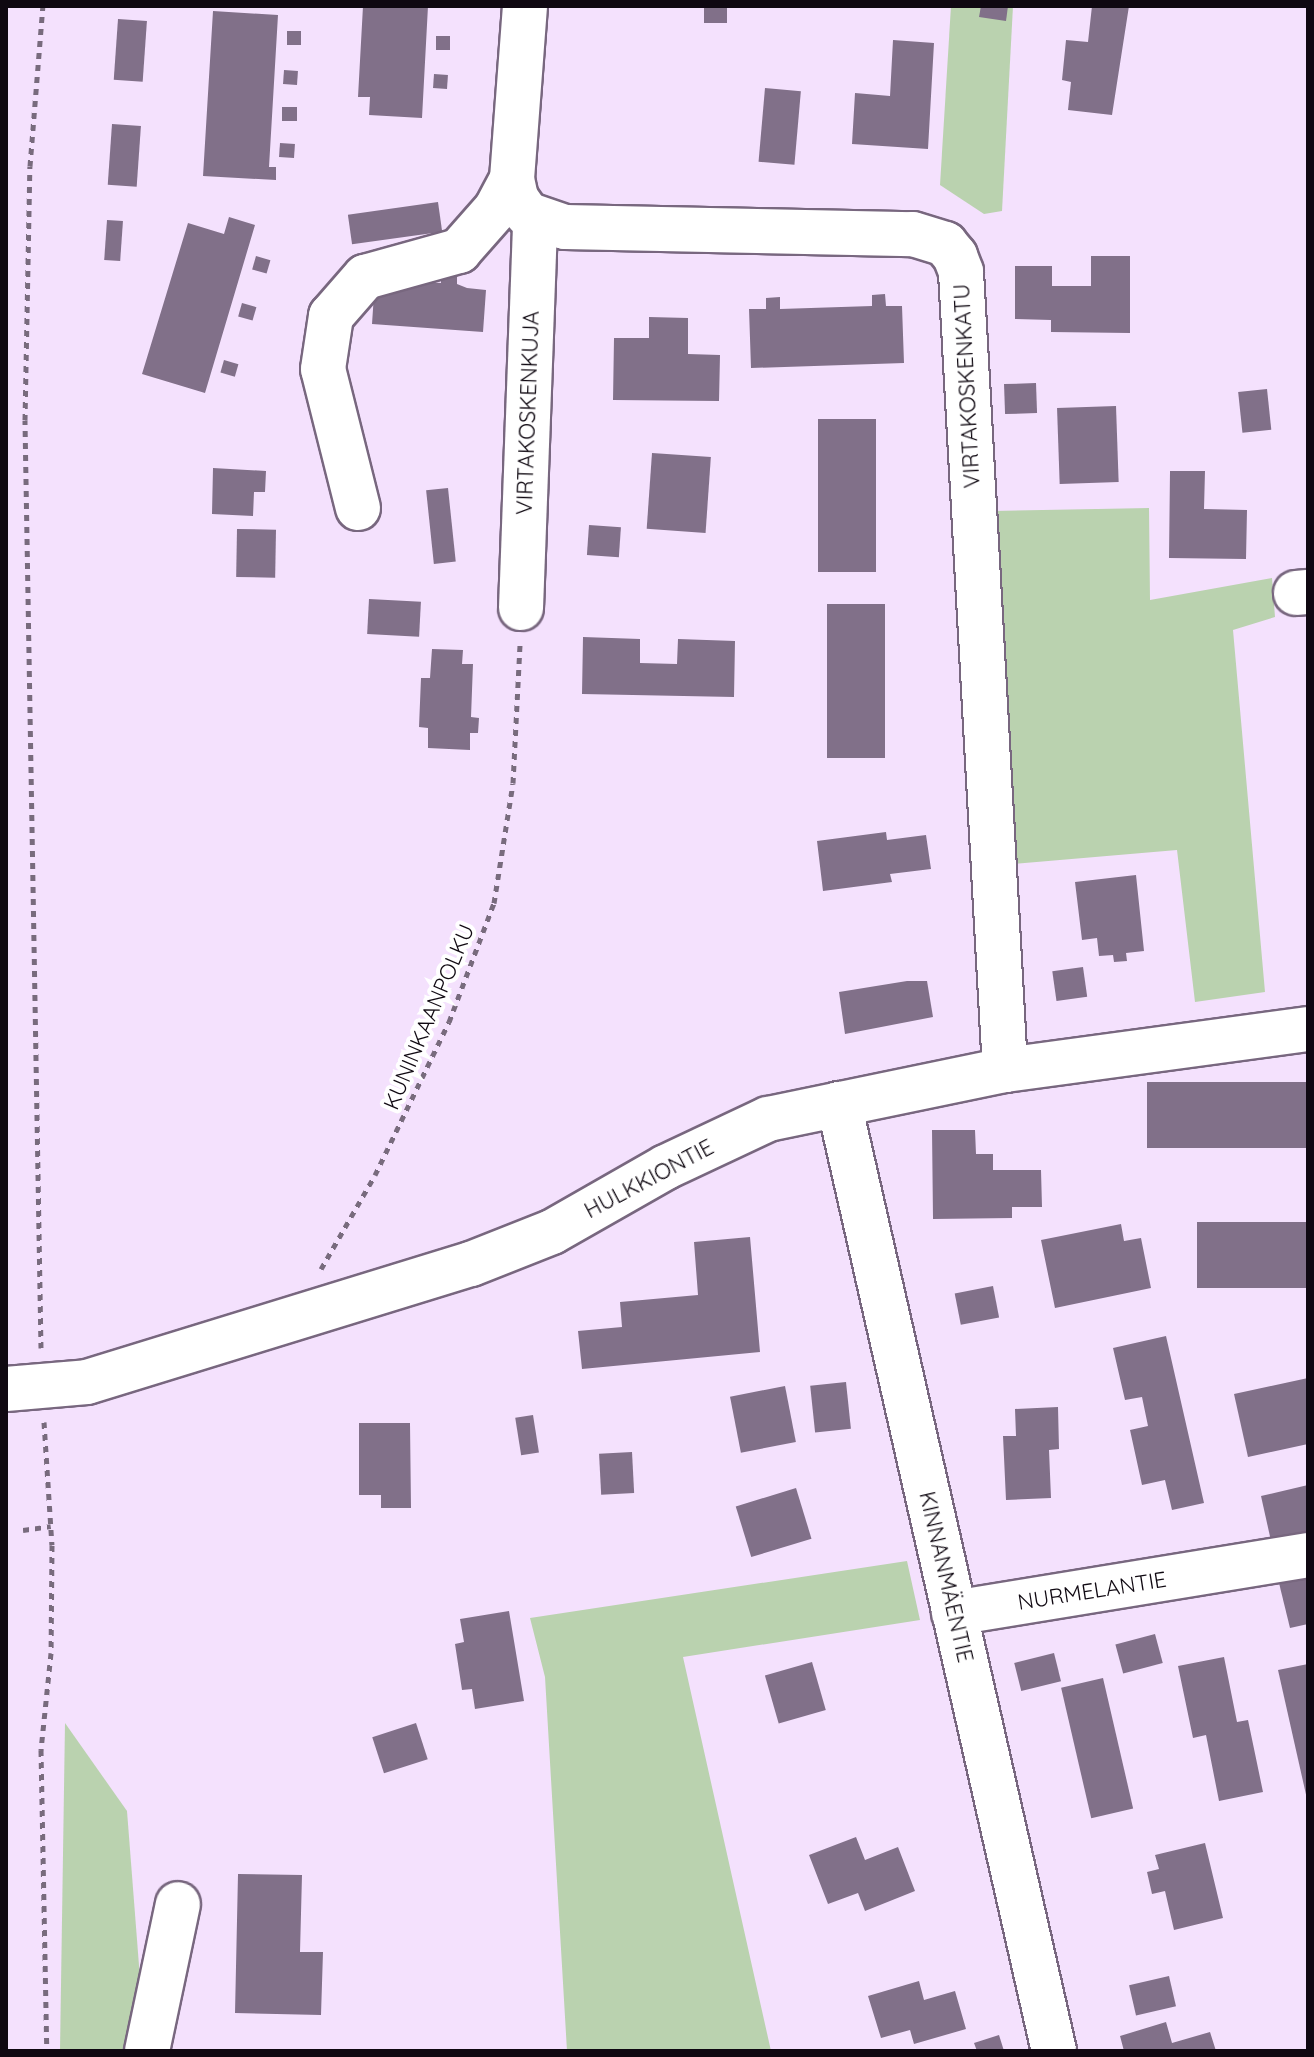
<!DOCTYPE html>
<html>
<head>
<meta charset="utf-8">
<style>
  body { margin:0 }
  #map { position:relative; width:1314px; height:2057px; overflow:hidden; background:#f4e1fd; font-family:Quicksand,sans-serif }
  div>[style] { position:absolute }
  .green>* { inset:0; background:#bad2af }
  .building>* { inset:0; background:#817089; transform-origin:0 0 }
  .path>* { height:5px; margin-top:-2.5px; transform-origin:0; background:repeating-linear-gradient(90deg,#786b7d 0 6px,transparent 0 12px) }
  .roads { filter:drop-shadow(2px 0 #78677f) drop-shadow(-2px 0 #78677f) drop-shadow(0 2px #78677f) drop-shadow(0 -2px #78677f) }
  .minor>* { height:44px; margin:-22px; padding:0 22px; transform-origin:22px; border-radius:22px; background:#fff }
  span { translate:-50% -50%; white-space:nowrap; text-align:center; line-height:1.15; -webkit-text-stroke:8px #fff; paint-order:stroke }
  .street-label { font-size:22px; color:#0f0811 }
  .frame { position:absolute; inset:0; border:8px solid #0f0811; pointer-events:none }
</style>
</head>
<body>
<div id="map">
  <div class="green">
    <div style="clip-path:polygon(951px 6px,1013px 6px,1002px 211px,984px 214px,940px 185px)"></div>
    <div style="clip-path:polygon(1149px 508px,1150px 600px,1272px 578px,1275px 617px,1233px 630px,1265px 992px,1195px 1002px,1177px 850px,1014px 864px,994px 511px)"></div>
    <div style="clip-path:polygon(907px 1561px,920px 1620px,683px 1657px,771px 2051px,567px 2051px,545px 1677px,530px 1618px)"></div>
    <div style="clip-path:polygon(65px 1723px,127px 1811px,143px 2017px,137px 2051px,60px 2051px)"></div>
  </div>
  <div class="building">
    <div style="clip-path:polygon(363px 6px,428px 6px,422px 118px,369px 115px,370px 97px,358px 97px)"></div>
    <div style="left:704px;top:6px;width:23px;height:17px"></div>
    <div style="clip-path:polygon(981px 6px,1008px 6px,1006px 21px,979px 17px)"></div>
    <div style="clip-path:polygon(1092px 6px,1129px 6px,1112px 115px,1068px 110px,1071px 82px,1062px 80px,1066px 40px,1088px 42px)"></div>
    <div style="clip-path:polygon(213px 11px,278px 15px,269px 167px,276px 167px,276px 180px,203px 176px)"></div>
    <div style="left:118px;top:19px;width:29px;height:61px;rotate:4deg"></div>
    <div style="left:287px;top:31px;width:14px;height:14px"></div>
    <div style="left:436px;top:36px;width:14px;height:14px"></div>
    <div style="clip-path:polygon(893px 40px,934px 43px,928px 149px,852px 144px,855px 93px,890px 96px)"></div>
    <div style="left:284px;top:70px;width:14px;height:14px;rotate:4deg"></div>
    <div style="left:434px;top:74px;width:14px;height:14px;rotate:4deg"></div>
    <div style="left:765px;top:88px;width:36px;height:74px;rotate:5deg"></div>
    <div style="left:282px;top:107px;width:15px;height:14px"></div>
    <div style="left:112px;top:124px;width:29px;height:61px;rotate:4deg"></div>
    <div style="left:280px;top:143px;width:15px;height:14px;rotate:4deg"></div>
    <div style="left:438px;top:202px;width:30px;height:91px;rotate:82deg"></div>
    <div style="clip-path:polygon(229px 217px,255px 225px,205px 393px,142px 374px,188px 223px,224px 234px)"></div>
    <div style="left:107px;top:220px;width:16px;height:40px;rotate:4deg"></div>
    <div style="left:256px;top:256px;width:15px;height:14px;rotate:16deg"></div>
    <div style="clip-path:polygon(1091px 256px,1130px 256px,1130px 333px,1051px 332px,1051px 320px,1015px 319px,1015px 266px,1052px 266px,1052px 286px,1091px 286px)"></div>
    <div style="clip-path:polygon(441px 274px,457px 275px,457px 284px,467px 288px,486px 290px,483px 332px,372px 324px,375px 279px,441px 283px)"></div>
    <div style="clip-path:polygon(885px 294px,886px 306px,902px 306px,904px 363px,751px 368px,749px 309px,766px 309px,766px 298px,780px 297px,780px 309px,872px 306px,872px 295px)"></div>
    <div style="left:242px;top:303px;width:15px;height:14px;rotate:16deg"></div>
    <div style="clip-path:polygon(649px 317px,688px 318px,688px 354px,720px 355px,719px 401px,613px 400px,614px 338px,649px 338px)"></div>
    <div style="left:224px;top:360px;width:15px;height:13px;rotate:16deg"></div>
    <div style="left:1036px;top:383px;width:30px;height:32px;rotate:88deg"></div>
    <div style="left:1267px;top:389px;width:41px;height:29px;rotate:84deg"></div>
    <div style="left:1116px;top:406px;width:76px;height:59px;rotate:88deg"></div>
    <div style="left:818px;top:419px;width:58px;height:153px"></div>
    <div style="left:652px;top:453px;width:59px;height:76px;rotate:4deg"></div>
    <div style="clip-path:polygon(213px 468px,266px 471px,265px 492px,254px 492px,253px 516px,212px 514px)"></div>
    <div style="clip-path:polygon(1170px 471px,1205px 471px,1204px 509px,1247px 510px,1246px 559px,1169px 558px)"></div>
    <div style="left:448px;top:488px;width:74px;height:22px;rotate:84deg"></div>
    <div style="left:589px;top:525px;width:32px;height:30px;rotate:4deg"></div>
    <div style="left:237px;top:529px;width:39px;height:48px;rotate:1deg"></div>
    <div style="left:369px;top:599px;width:52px;height:35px;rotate:3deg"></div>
    <div style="left:827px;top:604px;width:58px;height:154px"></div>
    <div style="clip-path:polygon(583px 637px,640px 639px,640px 663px,677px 664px,678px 639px,735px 641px,734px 697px,582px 694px)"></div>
    <div style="clip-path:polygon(432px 649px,463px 650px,462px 664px,473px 664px,471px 717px,479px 718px,478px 733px,470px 733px,470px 750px,428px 748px,428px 728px,419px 727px,421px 678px,430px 678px)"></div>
    <div style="clip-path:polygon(886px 832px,887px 840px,926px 835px,931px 869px,890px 874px,892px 882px,823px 891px,817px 841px)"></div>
    <div style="clip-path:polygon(1136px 875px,1144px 951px,1126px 953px,1127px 961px,1114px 962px,1113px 955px,1099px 956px,1097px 938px,1082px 940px,1075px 882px)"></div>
    <div style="left:1083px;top:967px;width:30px;height:31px;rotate:82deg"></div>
    <div style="clip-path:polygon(907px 981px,927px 981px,933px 1017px,845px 1034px,839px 992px)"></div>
    <div style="left:1308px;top:1082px;width:66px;height:161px;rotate:90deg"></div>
    <div style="clip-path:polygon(932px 1130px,975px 1130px,976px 1154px,993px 1154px,993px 1170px,1041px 1170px,1042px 1207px,1012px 1207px,1012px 1218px,933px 1219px)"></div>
    <div style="left:1308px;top:1222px;width:66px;height:111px;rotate:90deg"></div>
    <div style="clip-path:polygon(1121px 1224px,1124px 1241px,1141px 1238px,1151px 1288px,1055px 1308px,1041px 1240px)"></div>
    <div style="clip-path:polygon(750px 1237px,760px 1352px,582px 1369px,578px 1331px,622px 1327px,620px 1302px,698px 1295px,694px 1242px)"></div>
    <div style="left:993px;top:1286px;width:32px;height:39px;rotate:79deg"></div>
    <div style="clip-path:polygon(1166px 1336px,1204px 1503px,1172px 1510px,1165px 1480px,1142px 1485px,1130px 1430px,1148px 1426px,1142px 1397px,1125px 1400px,1113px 1348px)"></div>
    <div style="clip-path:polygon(1308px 1378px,1308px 1444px,1248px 1457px,1234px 1394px)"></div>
    <div style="left:846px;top:1382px;width:47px;height:36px;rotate:84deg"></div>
    <div style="left:785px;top:1386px;width:57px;height:56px;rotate:79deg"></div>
    <div style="clip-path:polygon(1058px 1407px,1059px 1449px,1049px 1450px,1051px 1498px,1006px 1500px,1003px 1436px,1016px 1436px,1015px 1409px)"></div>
    <div style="left:533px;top:1415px;width:38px;height:18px;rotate:81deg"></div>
    <div style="clip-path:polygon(359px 1423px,410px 1423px,411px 1508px,381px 1508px,381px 1495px,359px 1495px)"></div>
    <div style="left:632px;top:1452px;width:41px;height:33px;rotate:87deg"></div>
    <div style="clip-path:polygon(1308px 1485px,1308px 1533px,1271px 1541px,1261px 1496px)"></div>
    <div style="left:796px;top:1488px;width:53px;height:63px;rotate:73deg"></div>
    <div style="clip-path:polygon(1308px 1576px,1308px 1624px,1290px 1628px,1279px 1583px)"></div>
    <div style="clip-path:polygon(509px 1611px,524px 1701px,475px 1709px,472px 1689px,462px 1690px,455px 1644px,464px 1642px,460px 1619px)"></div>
    <div style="left:1155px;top:1634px;width:30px;height:41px;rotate:75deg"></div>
    <div style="left:1054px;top:1653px;width:29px;height:41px;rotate:76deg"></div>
    <div style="clip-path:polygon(1224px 1657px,1237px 1722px,1248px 1720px,1263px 1792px,1219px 1801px,1206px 1735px,1193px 1738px,1178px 1666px)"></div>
    <div style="left:812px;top:1662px;width:50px;height:49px;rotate:74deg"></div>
    <div style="clip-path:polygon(1308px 1664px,1308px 1799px,1307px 1799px,1278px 1670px)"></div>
    <div style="left:1103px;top:1678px;width:134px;height:43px;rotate:77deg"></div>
    <div style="left:416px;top:1723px;width:38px;height:46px;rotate:72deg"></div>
    <div style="clip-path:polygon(856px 1837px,865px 1860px,898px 1847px,915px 1891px,865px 1911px,858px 1893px,828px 1904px,809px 1855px)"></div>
    <div style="clip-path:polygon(1205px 1843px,1223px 1918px,1174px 1930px,1165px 1891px,1152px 1894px,1147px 1872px,1159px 1869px,1155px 1855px)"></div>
    <div style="clip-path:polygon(238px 1874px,302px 1875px,300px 1952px,323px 1952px,321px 2015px,235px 2013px)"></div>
    <div style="left:1169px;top:1976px;width:31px;height:41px;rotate:77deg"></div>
    <div style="clip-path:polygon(919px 1981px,924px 2000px,955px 1991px,966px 2029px,914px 2044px,910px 2030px,881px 2038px,868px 1996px)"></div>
    <div style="clip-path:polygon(1166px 2022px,1172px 2043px,1210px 2032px,1216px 2051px,1124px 2051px,1120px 2036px)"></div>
    <div style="clip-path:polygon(999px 2035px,1004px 2051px,977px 2051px,974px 2043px)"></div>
  </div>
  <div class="path">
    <div style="left:321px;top:1269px;width:108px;rotate:-60.1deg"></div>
    <div style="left:375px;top:1175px;width:170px;rotate:-64.2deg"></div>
    <div style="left:449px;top:1022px;width:127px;rotate:-69.3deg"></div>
    <div style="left:494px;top:903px;width:121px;rotate:-81deg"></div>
    <div style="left:513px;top:783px;width:138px;rotate:-87.1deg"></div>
    <div style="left:41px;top:1348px;width:928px;rotate:-90.99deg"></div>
    <div style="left:25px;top:420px;width:254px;rotate:-88.9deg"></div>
    <div style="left:30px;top:166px;width:161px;rotate:-85.4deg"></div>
    <div style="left:44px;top:1422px;width:123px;rotate:86.3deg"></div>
    <div style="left:52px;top:1545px;width:108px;rotate:90.5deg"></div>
    <div style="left:51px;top:1653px;width:98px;rotate:95.9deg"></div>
    <div style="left:41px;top:1750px;width:301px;rotate:88.9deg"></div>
    <div style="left:23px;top:1530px;width:28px;rotate:-8deg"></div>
  </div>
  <div class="roads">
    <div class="minor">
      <div style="left:525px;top:6px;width:173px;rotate:94.3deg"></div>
      <div style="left:512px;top:179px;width:19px;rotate:78deg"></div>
      <div style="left:516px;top:198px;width:19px;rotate:55deg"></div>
      <div style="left:527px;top:214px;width:40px;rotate:18.9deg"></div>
      <div style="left:565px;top:227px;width:348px;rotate:1.2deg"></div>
      <div style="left:913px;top:234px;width:34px;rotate:17deg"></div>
      <div style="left:945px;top:244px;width:16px;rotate:50deg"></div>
      <div style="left:955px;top:256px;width:17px;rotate:69deg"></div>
      <div style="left:961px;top:272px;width:799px;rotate:86.84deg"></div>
      <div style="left:358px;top:508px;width:143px;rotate:-104.1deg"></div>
      <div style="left:323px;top:369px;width:54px;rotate:-81.4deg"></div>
      <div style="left:331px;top:316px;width:52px;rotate:-48.9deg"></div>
      <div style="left:365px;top:277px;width:98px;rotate:-15.5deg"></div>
      <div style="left:459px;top:251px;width:56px;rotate:-48.6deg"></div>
      <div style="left:496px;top:209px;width:34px;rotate:-62deg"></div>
      <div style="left:1296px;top:593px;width:12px;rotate:-5deg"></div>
      <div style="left:521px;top:608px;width:390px;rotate:-87.9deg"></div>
      <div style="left:839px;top:1104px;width:971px;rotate:77.21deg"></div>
      <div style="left:6px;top:1389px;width:81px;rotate:-4.9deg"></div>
      <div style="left:87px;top:1382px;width:402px;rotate:-17.1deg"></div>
      <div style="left:471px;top:1264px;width:87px;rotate:-21.6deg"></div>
      <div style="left:552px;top:1232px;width:131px;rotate:-29.7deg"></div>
      <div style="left:666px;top:1167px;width:113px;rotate:-25.2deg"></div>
      <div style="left:768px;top:1119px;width:242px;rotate:-11.7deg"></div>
      <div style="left:1005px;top:1070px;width:306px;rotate:-7.7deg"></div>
      <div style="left:954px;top:1613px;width:359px;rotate:-9.3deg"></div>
      <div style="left:147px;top:2051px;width:150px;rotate:-78.1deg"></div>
    </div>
  </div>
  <div class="street-label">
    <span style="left:967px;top:386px;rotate:-93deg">VIRTAKOSKENKATU</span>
    <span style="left:528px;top:413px;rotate:-88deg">VIRTAKOSKENKUJA</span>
    <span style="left:429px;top:1017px;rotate:-67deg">KUNINKAANPOLKU</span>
    <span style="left:649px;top:1179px;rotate:-28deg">HULKKIONTIE</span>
    <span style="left:946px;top:1577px;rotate:77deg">KINNANMÄENTIE</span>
    <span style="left:1092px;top:1591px;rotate:-9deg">NURMELANTIE</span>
  </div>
  <div class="frame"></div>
</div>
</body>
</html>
